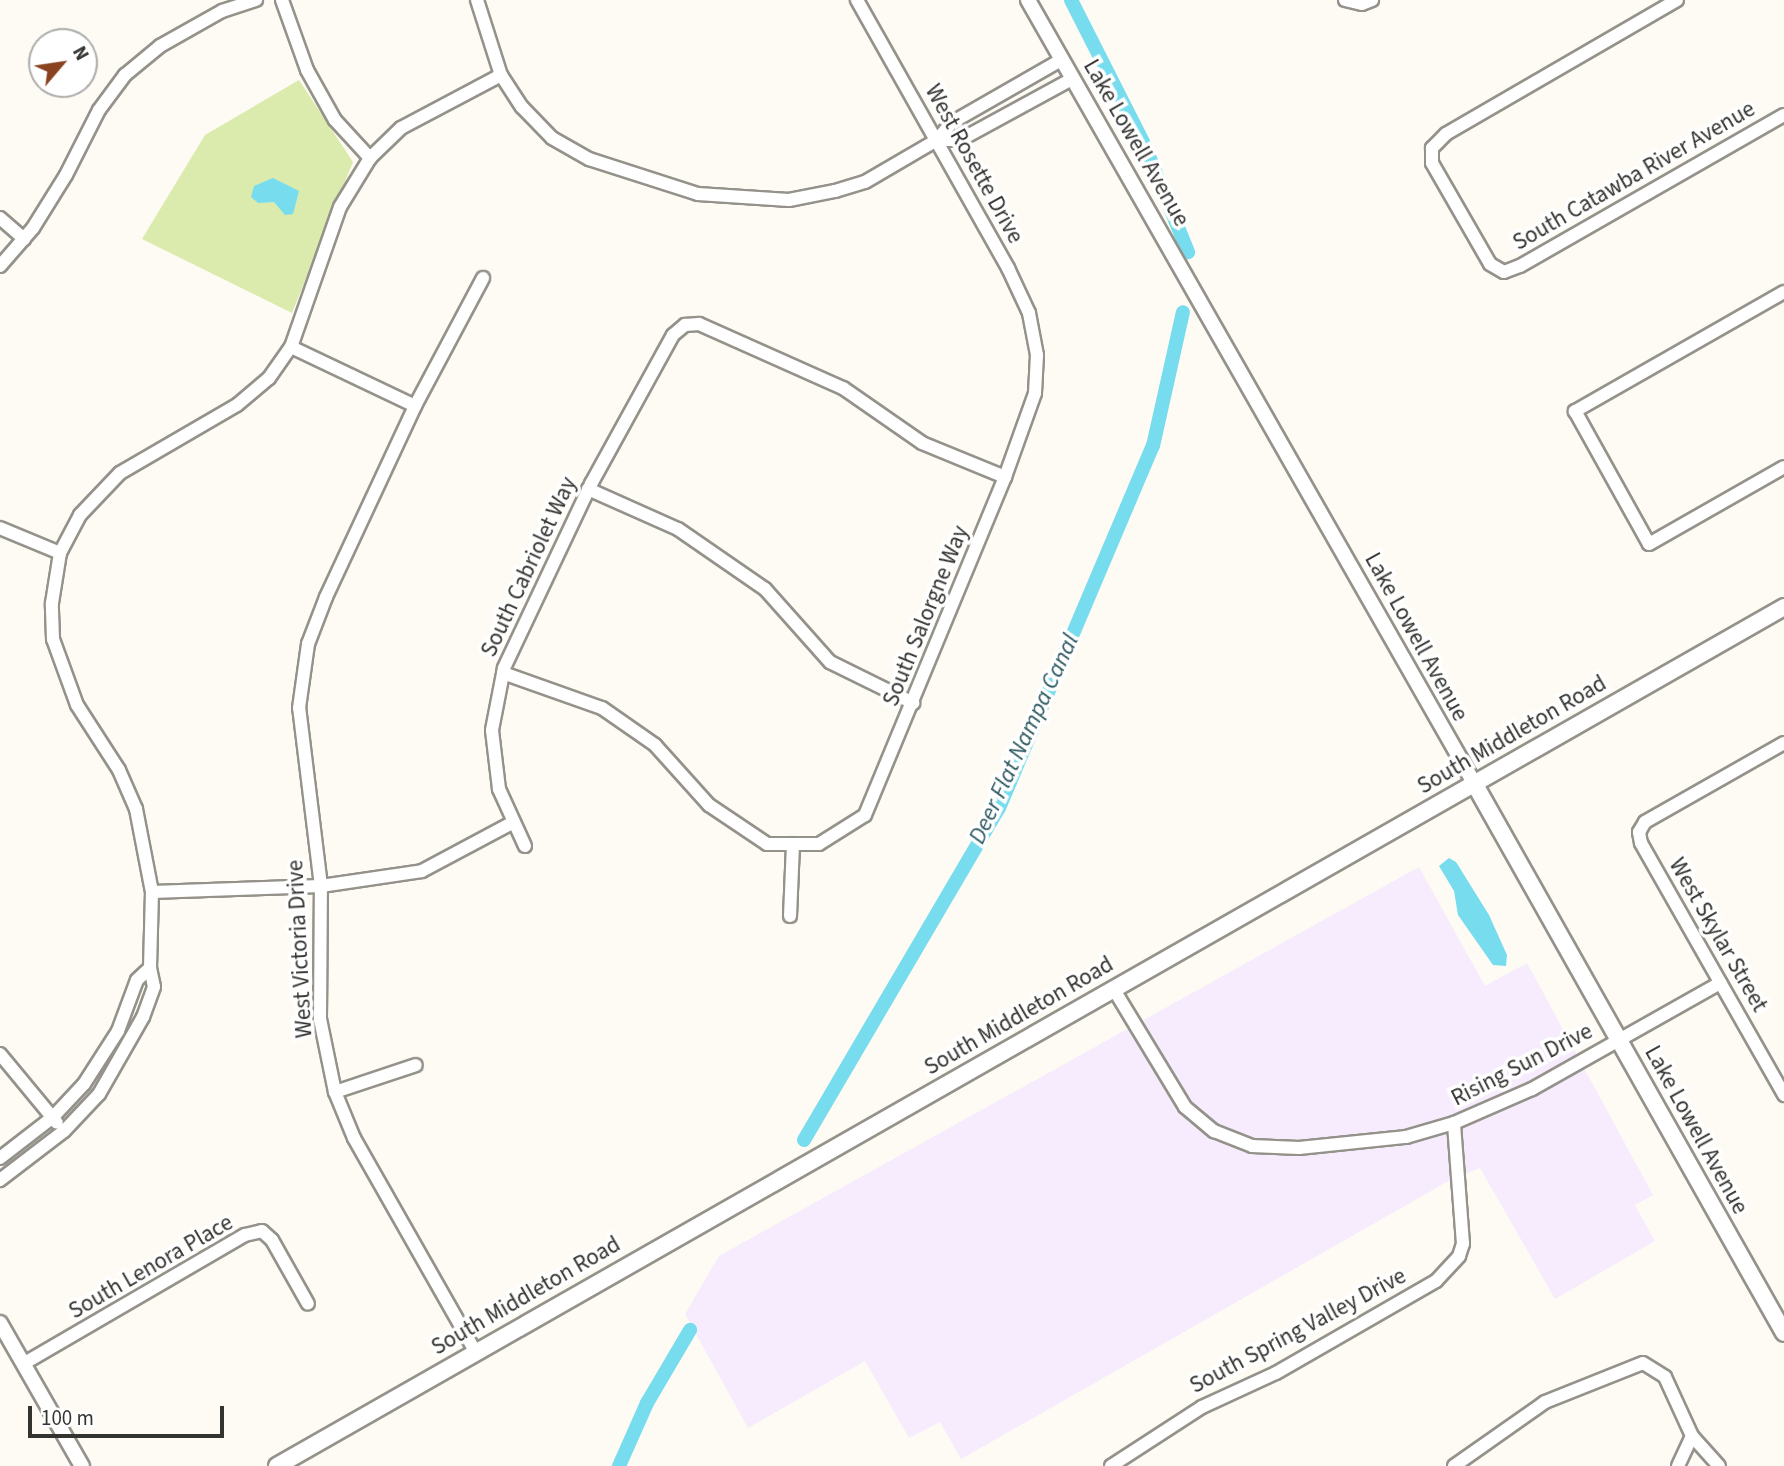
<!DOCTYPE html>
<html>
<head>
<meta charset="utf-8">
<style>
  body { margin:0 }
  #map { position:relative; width:1784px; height:1466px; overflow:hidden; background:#fdfbf3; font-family:"Source Sans 3",sans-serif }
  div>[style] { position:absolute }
  .commercial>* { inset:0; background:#f6ecfd }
  .green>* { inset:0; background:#dbebae }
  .water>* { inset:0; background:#77dced }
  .canal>* { height:14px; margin:-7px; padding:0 7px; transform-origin:7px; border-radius:7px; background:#77dced }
  .roads { filter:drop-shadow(2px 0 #94928a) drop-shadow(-2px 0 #94928a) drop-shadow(0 2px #94928a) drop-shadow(0 -2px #94928a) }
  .minor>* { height:12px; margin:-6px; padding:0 6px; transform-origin:6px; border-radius:6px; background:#fff }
  .tertiary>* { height:14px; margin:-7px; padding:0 7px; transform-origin:7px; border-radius:7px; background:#fff }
  .secondary>* { height:16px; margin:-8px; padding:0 8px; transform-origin:8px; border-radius:8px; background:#fff }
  span { translate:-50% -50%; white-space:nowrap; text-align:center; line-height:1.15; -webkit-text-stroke:7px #fff; paint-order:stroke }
  .street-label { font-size:23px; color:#333330 }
  .water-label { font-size:24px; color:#2c5860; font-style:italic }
  .north { position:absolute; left:28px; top:28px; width:70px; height:70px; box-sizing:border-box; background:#fff; border:2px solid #adadac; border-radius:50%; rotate:61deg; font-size:19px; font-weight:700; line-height:28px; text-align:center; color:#333330 }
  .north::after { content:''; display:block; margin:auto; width:24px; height:32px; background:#89431f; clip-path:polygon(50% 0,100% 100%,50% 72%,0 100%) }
  .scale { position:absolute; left:28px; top:1406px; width:196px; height:32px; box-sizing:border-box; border:4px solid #333330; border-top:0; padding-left:9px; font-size:21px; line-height:24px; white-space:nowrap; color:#333330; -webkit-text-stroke:5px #fff; paint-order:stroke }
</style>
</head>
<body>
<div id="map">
  <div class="commercial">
    <div style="clip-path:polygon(1419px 867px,1485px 986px,1527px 963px,1653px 1195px,1635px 1205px,1655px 1241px,1555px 1299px,1480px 1168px,1445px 1183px,961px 1459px,940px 1422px,909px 1438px,865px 1361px,748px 1428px,685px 1314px,719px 1256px)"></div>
  </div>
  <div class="green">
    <div style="clip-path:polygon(299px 80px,353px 162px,292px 313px,142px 239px,205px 135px)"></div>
  </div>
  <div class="water">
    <div style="clip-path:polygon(273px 178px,299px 191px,293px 214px,285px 215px,274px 202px,258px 203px,251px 197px,254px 186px)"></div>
    <div style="clip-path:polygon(1449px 858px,1456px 862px,1489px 915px,1507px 955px,1506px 966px,1493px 965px,1458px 915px,1454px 891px,1439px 866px)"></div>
  </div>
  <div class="canal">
    <div style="left:1071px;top:0;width:161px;rotate:63.1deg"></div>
    <div style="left:1144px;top:144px;width:117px;rotate:67.8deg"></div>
    <div style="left:804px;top:1140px;width:385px;rotate:-59.6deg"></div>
    <div style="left:999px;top:808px;width:393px;rotate:-67deg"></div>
    <div style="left:1153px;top:446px;width:137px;rotate:-77.4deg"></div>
    <div style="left:619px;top:1466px;width:69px;rotate:-66deg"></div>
    <div style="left:647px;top:1403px;width:85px;rotate:-59.5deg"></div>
  </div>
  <div class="roads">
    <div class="minor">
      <div style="left:282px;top:0;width:74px;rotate:70.3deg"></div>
      <div style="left:307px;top:70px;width:57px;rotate:60.8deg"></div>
      <div style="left:335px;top:120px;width:52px;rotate:47.4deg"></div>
      <div style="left:477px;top:0;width:79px;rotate:72.3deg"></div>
      <div style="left:1345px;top:0;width:17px;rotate:13deg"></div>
      <div style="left:1362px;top:4px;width:11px;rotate:-22deg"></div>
      <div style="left:1677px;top:0;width:267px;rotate:149.9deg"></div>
      <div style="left:1446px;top:134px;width:20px;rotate:135deg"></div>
      <div style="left:1432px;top:148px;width:15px;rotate:90deg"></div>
      <div style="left:1432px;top:163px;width:116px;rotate:60.1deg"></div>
      <div style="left:1490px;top:264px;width:16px;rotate:30deg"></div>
      <div style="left:1504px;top:272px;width:17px;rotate:-21deg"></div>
      <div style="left:1520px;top:266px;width:304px;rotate:-29.8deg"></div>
      <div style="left:1061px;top:60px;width:127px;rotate:150.2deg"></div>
      <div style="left:951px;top:123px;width:22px;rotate:129deg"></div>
      <div style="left:937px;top:140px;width:23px"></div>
      <div style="left:960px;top:140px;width:128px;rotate:-28.6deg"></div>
      <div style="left:0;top:218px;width:32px;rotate:41deg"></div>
      <div style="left:0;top:266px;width:50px;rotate:-49deg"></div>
      <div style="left:33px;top:228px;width:62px;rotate:-58.1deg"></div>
      <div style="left:66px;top:175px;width:73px;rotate:-63.1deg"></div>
      <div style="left:99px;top:110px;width:44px;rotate:-53.4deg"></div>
      <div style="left:125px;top:75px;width:45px;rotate:-39.6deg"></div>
      <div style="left:160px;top:46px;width:71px;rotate:-29.4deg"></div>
      <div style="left:222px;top:11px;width:36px;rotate:-18deg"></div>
      <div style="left:1784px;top:292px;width:241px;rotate:150.3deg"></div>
      <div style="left:1575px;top:411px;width:152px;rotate:60.9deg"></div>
      <div style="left:1649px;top:544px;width:155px;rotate:-29.7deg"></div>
      <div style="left:291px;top:347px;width:137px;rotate:25.4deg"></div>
      <div style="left:588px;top:489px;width:98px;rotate:24deg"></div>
      <div style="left:678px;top:529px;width:106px;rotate:34.6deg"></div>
      <div style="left:765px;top:589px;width:98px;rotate:48.3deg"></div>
      <div style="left:830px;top:662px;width:93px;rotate:26.3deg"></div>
      <div style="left:0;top:528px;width:65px;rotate:22.6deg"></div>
      <div style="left:503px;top:673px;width:105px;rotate:19.5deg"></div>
      <div style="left:602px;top:708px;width:65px;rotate:34.9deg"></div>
      <div style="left:655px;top:745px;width:81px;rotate:48deg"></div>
      <div style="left:709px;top:805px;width:70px;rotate:33.9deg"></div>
      <div style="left:767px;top:844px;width:52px"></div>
      <div style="left:819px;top:844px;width:54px;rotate:-32.2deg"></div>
      <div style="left:865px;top:815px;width:366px;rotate:-67.5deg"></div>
      <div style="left:1005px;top:477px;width:89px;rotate:-70.3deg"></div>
      <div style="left:1035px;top:393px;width:38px;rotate:-87deg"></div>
      <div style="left:1037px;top:355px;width:43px;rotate:-100.8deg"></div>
      <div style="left:1029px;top:313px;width:50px;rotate:-115deg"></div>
      <div style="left:1008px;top:268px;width:308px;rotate:-119.4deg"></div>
      <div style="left:1784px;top:743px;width:160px;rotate:150.4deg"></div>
      <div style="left:1645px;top:822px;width:12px;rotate:121deg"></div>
      <div style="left:1639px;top:832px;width:11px;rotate:80deg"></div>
      <div style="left:1641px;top:843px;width:290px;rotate:60.4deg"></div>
      <div style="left:525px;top:846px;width:63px;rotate:-114.5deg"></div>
      <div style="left:499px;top:789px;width:59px;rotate:-96.8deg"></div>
      <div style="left:492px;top:730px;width:63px;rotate:-79deg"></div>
      <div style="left:504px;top:668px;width:204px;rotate:-64.7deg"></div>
      <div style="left:591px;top:484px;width:170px;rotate:-61.2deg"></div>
      <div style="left:673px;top:335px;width:16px;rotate:-40deg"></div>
      <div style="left:685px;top:325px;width:14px;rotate:-4deg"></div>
      <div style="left:699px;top:324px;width:158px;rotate:24deg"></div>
      <div style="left:843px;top:388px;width:96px;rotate:34.8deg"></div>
      <div style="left:922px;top:443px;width:90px;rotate:22.3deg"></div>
      <div style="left:152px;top:892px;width:169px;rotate:-2deg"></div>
      <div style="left:321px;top:886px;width:102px;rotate:-8.4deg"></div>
      <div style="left:422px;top:871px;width:102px;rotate:-28.1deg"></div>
      <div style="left:790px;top:916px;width:72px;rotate:-87.6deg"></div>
      <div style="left:150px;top:968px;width:76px;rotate:-88.5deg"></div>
      <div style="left:152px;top:892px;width:85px;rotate:-100.9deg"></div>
      <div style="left:136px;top:809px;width:43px;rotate:-113.6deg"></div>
      <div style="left:119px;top:770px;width:77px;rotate:-122.9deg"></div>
      <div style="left:77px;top:705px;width:70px;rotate:-110deg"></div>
      <div style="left:53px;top:639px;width:36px;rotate:-92deg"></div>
      <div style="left:52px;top:603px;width:51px;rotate:-80.9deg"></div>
      <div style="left:60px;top:553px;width:43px;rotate:-62.2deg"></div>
      <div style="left:80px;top:515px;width:58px;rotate:-46.4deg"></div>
      <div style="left:120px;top:473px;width:135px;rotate:-30.2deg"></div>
      <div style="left:237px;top:405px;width:42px;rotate:-40.2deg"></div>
      <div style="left:269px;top:378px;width:38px;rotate:-55deg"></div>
      <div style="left:291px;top:347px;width:148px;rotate:-70.7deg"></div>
      <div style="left:340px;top:207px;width:57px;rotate:-58.5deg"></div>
      <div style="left:370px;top:158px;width:43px;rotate:-44.1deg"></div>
      <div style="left:401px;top:128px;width:113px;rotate:-27.9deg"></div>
      <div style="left:501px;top:75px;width:38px;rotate:57deg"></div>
      <div style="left:522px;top:107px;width:43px;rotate:45.9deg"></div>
      <div style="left:552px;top:138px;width:43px;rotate:29.6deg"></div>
      <div style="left:589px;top:159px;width:114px;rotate:17.8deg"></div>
      <div style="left:698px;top:194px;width:91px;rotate:3.8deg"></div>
      <div style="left:789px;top:200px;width:47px;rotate:-11.1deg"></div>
      <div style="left:835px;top:191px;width:31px;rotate:-17deg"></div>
      <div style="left:865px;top:182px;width:83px;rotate:-30.3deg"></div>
      <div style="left:1113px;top:988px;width:139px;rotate:58.8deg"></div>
      <div style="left:1185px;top:1107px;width:38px;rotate:40deg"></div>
      <div style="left:1214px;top:1131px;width:41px;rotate:21.5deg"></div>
      <div style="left:1252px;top:1146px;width:47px;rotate:2.4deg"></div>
      <div style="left:1299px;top:1148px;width:108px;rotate:-5.9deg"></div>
      <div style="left:1406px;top:1137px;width:50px;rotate:-16.3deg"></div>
      <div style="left:1454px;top:1123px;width:85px;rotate:-23.6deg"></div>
      <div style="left:1532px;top:1089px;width:216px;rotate:-29.4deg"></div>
      <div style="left:0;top:1054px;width:89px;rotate:50.4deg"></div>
      <div style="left:335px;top:1092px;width:85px;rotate:-18.4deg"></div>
      <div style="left:0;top:1158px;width:67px;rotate:-37.7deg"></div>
      <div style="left:53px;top:1117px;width:45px;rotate:-46.8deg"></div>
      <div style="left:84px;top:1084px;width:63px;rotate:-57.3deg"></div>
      <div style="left:118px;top:1031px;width:54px;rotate:-69.6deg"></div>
      <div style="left:137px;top:980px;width:18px;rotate:-43deg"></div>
      <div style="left:150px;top:968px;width:19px;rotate:78deg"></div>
      <div style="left:154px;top:987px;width:32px;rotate:110deg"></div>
      <div style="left:143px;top:1017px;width:89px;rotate:119.7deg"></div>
      <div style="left:99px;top:1094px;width:51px;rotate:133.4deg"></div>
      <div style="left:64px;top:1131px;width:81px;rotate:142.6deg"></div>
      <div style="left:475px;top:1351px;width:245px;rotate:-119.6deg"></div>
      <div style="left:354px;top:1138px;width:50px;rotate:-112.4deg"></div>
      <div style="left:335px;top:1092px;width:75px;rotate:-101.6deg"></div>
      <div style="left:320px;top:1019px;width:133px;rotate:-89.6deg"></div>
      <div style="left:321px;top:886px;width:179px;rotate:-97deg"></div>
      <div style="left:299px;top:708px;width:65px;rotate:-82deg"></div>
      <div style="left:308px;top:644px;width:50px;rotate:-69deg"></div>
      <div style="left:326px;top:597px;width:211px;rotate:-65deg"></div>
      <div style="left:415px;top:406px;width:145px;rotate:-62deg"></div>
      <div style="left:23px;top:1364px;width:257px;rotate:-30.2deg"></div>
      <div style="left:245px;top:1235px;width:17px;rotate:-13deg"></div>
      <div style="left:262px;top:1231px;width:13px;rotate:42deg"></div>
      <div style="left:272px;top:1240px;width:73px;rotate:60.6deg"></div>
      <div style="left:1111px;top:1466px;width:108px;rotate:-33deg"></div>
      <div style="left:1202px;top:1407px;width:81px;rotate:-24.7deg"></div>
      <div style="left:1276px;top:1373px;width:185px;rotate:-29.9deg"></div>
      <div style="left:1436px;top:1281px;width:34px;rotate:-47deg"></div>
      <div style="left:1459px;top:1256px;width:13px;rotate:-72deg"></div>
      <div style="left:1463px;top:1244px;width:121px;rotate:-94.3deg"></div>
      <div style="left:1454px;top:1466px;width:111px;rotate:-35.1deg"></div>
      <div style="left:1545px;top:1402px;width:105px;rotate:-21.7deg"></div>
      <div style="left:1643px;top:1363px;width:26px;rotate:32deg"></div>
      <div style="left:1665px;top:1377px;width:65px;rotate:65.4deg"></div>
      <div style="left:1692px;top:1436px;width:40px;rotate:48deg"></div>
      <div style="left:1678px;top:1466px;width:33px;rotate:-65deg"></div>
    </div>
    <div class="tertiary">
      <div style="left:1028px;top:0;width:901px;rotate:60.33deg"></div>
      <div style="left:0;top:1323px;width:165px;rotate:60.2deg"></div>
    </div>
    <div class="secondary">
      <div style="left:1474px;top:783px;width:631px;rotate:60.59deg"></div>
      <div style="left:277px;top:1466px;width:1735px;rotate:-29.68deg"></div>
    </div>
  </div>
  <div class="street-label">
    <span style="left:1136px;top:143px;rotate:60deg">Lake Lowell Avenue</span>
    <span style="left:974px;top:164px;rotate:61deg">West Rosette Drive</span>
    <span style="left:1634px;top:176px;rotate:-30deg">South Catawba River Avenue</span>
    <span style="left:529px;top:567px;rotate:-65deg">South Cabriolet Way</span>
    <span style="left:926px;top:616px;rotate:-68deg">South Salorgne Way</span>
    <span style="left:1416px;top:637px;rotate:61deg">Lake Lowell Avenue</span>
    <span style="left:1512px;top:735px;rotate:-30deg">South Middleton Road</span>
    <span style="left:1718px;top:935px;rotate:60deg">West Skylar Street</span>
    <span style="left:300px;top:949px;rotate:-93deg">West Victoria Drive</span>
    <span style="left:1019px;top:1016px;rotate:-30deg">South Middleton Road</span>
    <span style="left:1522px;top:1065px;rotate:-27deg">Rising Sun Drive</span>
    <span style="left:1696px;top:1130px;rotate:61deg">Lake Lowell Avenue</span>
    <span style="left:151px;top:1267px;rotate:-30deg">South Lenora Place</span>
    <span style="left:526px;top:1296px;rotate:-30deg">South Middleton Road</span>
    <span style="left:1298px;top:1331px;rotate:-28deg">South Spring Valley Drive</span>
  </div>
  <div class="water-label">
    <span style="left:1024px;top:739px;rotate:-65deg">Deer Flat Nampa Canal</span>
  </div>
  <div class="north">N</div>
  <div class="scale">100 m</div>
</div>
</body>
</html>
